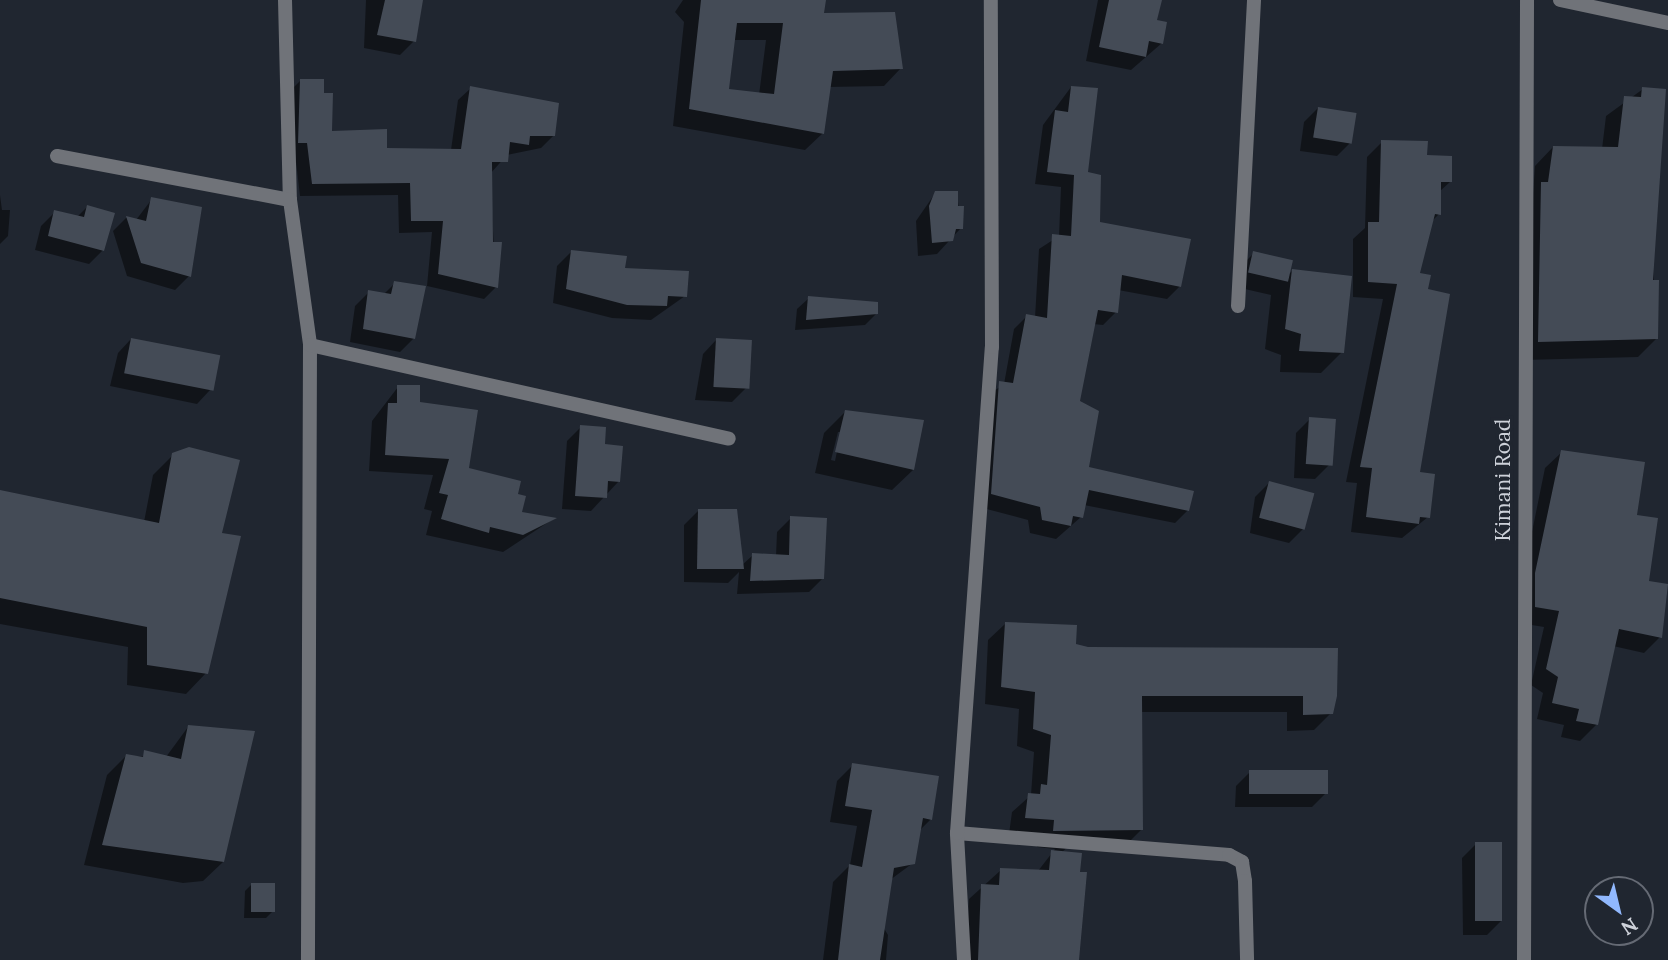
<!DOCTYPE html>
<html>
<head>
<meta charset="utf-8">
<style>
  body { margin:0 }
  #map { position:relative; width:1668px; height:960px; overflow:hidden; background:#202630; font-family:Lora,serif }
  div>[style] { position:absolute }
  .shadow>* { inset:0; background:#0007 }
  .building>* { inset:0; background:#444b56; transform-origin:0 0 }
  .minor>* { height:14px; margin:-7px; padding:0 7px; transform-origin:7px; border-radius:7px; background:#707379 }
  span { translate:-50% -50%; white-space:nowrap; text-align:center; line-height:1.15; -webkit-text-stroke:7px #202630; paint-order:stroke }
  .street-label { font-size:21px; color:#cdd1d9 }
  .north { position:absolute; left:1584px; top:876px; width:70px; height:70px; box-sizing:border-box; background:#202630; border:2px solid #656a74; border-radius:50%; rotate:146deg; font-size:19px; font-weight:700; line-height:28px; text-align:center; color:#cdd1d9 }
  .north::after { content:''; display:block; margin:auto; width:24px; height:32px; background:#91b8fd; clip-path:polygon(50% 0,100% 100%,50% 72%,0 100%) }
</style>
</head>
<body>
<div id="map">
  <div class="shadow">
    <div style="clip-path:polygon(366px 0,422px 0,414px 41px,400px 55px,364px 48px)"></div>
    <div style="clip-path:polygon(683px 0,718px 0,717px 69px,729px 71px,727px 91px,759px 95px,766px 40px,721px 40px,731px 0,819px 0,822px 15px,893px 14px,901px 68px,884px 86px,829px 87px,823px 133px,805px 150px,673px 126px,684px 22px,675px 12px)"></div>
    <div style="clip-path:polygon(1098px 0,1160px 0,1155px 22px,1162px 43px,1131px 70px,1086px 61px)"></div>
    <div style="clip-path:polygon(300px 81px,330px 133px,385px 149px,451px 150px,458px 100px,471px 88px,554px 135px,541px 148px,507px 155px,490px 174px,496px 287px,484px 299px,427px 286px,432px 232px,399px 233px,398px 195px,300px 196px,288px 93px)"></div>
    <div style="clip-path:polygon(1071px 87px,1098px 224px,1180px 286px,1167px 299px,1118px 290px,1116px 312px,1103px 325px,1093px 324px,1078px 402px,1087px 469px,1188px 510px,1175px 523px,1084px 505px,1081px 517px,1056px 539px,1030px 533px,1028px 520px,979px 507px,987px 396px,1004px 384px,1014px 329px,1027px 316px,1035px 318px,1039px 249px,1059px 236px,1061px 187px,1035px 184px,1043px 125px)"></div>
    <div style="clip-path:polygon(1643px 89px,1657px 338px,1638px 357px,1521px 360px,1535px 166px,1553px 147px,1602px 149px,1606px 116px)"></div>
    <div style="clip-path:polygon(1318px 108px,1351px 142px,1337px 156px,1300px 151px,1304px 122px)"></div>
    <div style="clip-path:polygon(1382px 142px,1426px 157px,1450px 182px,1439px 192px,1439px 214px,1431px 222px,1418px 274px,1426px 291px,1418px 474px,1428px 517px,1402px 538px,1351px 532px,1357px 483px,1346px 482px,1383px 299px,1353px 297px,1353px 239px,1365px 228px,1367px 157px)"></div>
    <div style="clip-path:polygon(936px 192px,957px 193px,961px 228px,937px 254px,918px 256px,916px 221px)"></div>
    <div style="clip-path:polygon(0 195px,2px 210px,10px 210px,8px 236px,0 244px)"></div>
    <div style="clip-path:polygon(152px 199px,189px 276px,175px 290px,127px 276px,113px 231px,126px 218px,136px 220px)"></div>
    <div style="clip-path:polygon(87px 207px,103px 250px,89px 264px,35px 250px,41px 226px,55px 212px,77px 217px)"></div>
    <div style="clip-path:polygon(571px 252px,623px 270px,685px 296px,651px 320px,612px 318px,553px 303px,557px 266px)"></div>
    <div style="clip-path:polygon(1254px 253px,1288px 275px,1292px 271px,1342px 352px,1321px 373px,1280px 372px,1281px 355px,1265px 349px,1271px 295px,1236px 287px,1240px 267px)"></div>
    <div style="clip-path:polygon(395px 283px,414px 338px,400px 352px,350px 342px,355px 306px,369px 292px,383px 295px)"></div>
    <div style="clip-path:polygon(809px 298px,876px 314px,865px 325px,795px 330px,797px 309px)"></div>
    <div style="clip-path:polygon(131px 339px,210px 390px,197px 404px,110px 386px,118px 353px)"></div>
    <div style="clip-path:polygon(717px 339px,746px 388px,732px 402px,695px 400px,703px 354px)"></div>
    <div style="clip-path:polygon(398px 387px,418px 403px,467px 469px,516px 495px,520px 514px,553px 519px,503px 552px,426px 535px,432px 511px,424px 509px,433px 475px,369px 471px,372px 421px)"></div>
    <div style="clip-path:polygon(evenodd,845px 412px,913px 470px,892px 490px,815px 473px,824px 433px,845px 412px,838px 432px,841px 432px,835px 461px,831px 460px,838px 432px)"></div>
    <div style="clip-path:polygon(1310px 419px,1329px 465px,1315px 479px,1294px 478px,1296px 433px)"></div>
    <div style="clip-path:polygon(581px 427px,603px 446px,619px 481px,591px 511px,562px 509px,567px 441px)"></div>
    <div style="clip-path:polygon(1562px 452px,1635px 516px,1660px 637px,1644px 653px,1613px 646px,1596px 725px,1580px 741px,1561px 737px,1564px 725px,1537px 719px,1543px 693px,1531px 685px,1544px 627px,1519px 623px,1520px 591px,1545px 468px)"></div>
    <div style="clip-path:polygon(173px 455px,220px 534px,206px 673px,186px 694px,127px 685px,128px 647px,0 624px,0 491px,144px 522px,153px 475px)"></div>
    <div style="clip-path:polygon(1269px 483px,1303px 529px,1289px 543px,1250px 533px,1255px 497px)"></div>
    <div style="clip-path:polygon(698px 511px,741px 566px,753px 555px,776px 556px,777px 532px,791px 518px,823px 578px,809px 592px,737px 594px,739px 572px,728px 583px,684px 582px,684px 525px)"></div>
    <div style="clip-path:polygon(1005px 624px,1087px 649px,1336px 650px,1331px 713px,1314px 730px,1287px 731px,1287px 712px,1141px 712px,1142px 829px,1125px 846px,1070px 845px,1061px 853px,1078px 960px,966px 960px,969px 899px,1001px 870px,1038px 871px,1055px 849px,1037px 847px,1038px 837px,1009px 834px,1012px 812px,1031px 795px,1034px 752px,1017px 746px,1019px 709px,985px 704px,988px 640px)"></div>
    <div style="clip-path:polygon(188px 727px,223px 862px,203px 881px,183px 883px,84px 865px,107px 775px,126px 756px,166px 757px)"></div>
    <div style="clip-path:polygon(853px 765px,931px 819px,919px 831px,913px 863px,890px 880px,882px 925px,888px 935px,886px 960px,823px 960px,833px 882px,850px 865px,857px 826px,830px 822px,837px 781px)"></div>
    <div style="clip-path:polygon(1250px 772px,1326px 793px,1312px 807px,1235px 807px,1236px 786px)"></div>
    <div style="clip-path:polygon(1476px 844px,1501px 921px,1487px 935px,1463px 935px,1462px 858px)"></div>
    <div style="clip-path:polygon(252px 884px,272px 912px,266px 918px,244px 918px,245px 891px)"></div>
  </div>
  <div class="building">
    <div style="clip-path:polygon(385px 0,423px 0,416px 42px,377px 35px)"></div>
    <div style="clip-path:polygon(evenodd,701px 0,826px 0,824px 13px,895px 12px,903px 69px,833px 71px,824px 134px,689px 109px,701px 0,737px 23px,783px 23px,774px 94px,729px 89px,737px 23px)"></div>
    <div style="clip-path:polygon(1109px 0,1162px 0,1157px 20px,1167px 22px,1163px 44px,1149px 41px,1146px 57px,1099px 47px)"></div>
    <div style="clip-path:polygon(300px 79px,324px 79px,324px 93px,333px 93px,332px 131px,387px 129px,387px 148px,461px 149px,470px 86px,559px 103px,555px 136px,530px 136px,529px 145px,510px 142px,508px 162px,492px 162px,493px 242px,502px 242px,498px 288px,438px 274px,443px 221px,411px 221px,410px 183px,312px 184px,307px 143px,298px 143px)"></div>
    <div style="clip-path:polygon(1071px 86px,1098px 88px,1088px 172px,1101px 175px,1100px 222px,1191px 239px,1181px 287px,1122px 275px,1118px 313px,1098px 310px,1080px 401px,1099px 411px,1089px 467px,1194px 491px,1189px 511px,1089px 490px,1083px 518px,1073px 516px,1071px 526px,1042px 520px,1040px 507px,991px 494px,999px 381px,1013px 383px,1026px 314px,1047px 318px,1052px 234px,1071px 236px,1074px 175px,1047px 172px,1055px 110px,1068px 112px)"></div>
    <div style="clip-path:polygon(1642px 87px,1666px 89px,1653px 280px,1659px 280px,1658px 339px,1538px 342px,1541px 182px,1548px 182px,1553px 146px,1618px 147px,1624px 96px,1641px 97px)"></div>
    <div style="left:1318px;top:107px;width:39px;height:31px;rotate:9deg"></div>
    <div style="clip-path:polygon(1381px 140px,1428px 141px,1427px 155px,1452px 156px,1452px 182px,1441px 182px,1441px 215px,1435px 214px,1420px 273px,1431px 275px,1428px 289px,1450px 294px,1420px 472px,1435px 474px,1430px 518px,1420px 517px,1419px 524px,1366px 517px,1372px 468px,1360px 467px,1397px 284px,1368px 282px,1368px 222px,1379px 222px)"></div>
    <div style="clip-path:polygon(935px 191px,958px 191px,958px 206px,964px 206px,963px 229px,956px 229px,953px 241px,932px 243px,929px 206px)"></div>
    <div style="clip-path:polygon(151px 197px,202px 207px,191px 277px,141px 263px,126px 216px,146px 221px)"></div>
    <div style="clip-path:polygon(87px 205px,115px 213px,104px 251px,48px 236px,54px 210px,84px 217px)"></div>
    <div style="clip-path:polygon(571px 250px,627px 256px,625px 268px,689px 271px,687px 297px,668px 296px,667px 306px,627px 305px,566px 289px)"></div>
    <div style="left:1253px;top:251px;width:41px;height:22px;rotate:13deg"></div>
    <div style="clip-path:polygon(1292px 269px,1352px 276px,1344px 353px,1299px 351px,1301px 334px,1285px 329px)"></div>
    <div style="clip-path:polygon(394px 281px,426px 286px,415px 339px,363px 329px,368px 290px,391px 294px)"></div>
    <div style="clip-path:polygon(808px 296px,878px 302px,878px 314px,806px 320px)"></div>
    <div style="left:131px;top:338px;width:91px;height:36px;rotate:11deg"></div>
    <div style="left:716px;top:338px;width:36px;height:49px;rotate:3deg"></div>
    <div style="clip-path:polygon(397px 385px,420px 385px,420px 402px,478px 410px,469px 468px,521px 481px,518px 494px,526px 496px,522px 512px,557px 518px,523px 535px,490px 527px,489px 533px,441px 519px,448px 495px,439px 493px,449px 459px,385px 455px,388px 403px,397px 403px)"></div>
    <div style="clip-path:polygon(845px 410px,924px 420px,914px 470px,835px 452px)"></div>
    <div style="left:1309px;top:417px;width:27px;height:47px;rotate:4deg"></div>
    <div style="clip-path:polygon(580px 425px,606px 427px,605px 444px,623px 446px,620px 482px,608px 481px,607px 498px,575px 496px)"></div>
    <div style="clip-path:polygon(189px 447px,240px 460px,222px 533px,241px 536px,208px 674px,147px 665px,147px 627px,0 598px,0 490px,159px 523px,172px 453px)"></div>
    <div style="clip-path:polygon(1561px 450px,1645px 462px,1637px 515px,1658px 518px,1649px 581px,1668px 584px,1662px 638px,1619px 629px,1598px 725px,1576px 721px,1579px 709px,1552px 703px,1558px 677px,1546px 669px,1559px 611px,1535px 607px,1535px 573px)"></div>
    <div style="left:1269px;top:481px;width:47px;height:38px;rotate:15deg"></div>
    <div style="clip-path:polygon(698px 509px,737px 509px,744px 569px,697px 569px)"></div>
    <div style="clip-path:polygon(790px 516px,827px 518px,824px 579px,750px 581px,752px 553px,789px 555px)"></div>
    <div style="clip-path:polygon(1005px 622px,1077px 625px,1076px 644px,1088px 647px,1338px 648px,1337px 696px,1333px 714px,1303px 715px,1303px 696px,1142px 696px,1143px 830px,1053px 831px,1054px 820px,1025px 818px,1028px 793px,1040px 794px,1041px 784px,1047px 785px,1051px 735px,1033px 729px,1035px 692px,1001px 687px)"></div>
    <div style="clip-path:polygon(188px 725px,255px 731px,224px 862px,102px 845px,126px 754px,143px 757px,144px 750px,181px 759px)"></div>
    <div style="clip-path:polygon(852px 763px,939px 776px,932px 820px,923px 818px,915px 864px,894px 868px,880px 960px,838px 960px,849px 864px,862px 867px,872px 810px,845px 806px)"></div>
    <div style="left:1249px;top:770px;width:79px;height:24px"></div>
    <div style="left:1502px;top:842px;width:79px;height:27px;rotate:90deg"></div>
    <div style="clip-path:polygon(1051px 850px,1082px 853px,1080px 872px,1087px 872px,1079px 960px,978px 960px,981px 884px,999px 885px,1000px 868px,1049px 870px)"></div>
    <div style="left:251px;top:883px;width:24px;height:29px"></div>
  </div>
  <div class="minor">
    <div style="left:285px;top:0;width:200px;rotate:88.6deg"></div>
    <div style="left:290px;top:200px;width:146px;rotate:82.1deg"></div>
    <div style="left:310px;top:345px;width:615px;rotate:90.19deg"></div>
    <div style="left:1560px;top:0;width:110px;rotate:12deg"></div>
    <div style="left:57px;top:156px;width:237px;rotate:10.7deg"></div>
    <div style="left:1238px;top:306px;width:306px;rotate:-87deg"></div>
    <div style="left:310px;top:345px;width:429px;rotate:12.6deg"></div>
    <div style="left:957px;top:833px;width:273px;rotate:4.6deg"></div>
    <div style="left:1229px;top:855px;width:15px;rotate:28deg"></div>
    <div style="left:1242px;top:862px;width:19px;rotate:81deg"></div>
    <div style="left:1245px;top:881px;width:79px;rotate:88.5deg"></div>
    <div style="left:964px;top:960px;width:127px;rotate:-93.2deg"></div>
    <div style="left:957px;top:833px;width:487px;rotate:-85.9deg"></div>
    <div style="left:992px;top:347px;width:347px;rotate:-90.2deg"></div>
    <div style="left:1524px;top:960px;width:960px;rotate:-89.82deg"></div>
  </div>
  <div class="street-label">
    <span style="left:1503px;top:480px;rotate:-90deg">Kimani Road</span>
  </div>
  <div class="north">N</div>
</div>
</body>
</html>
